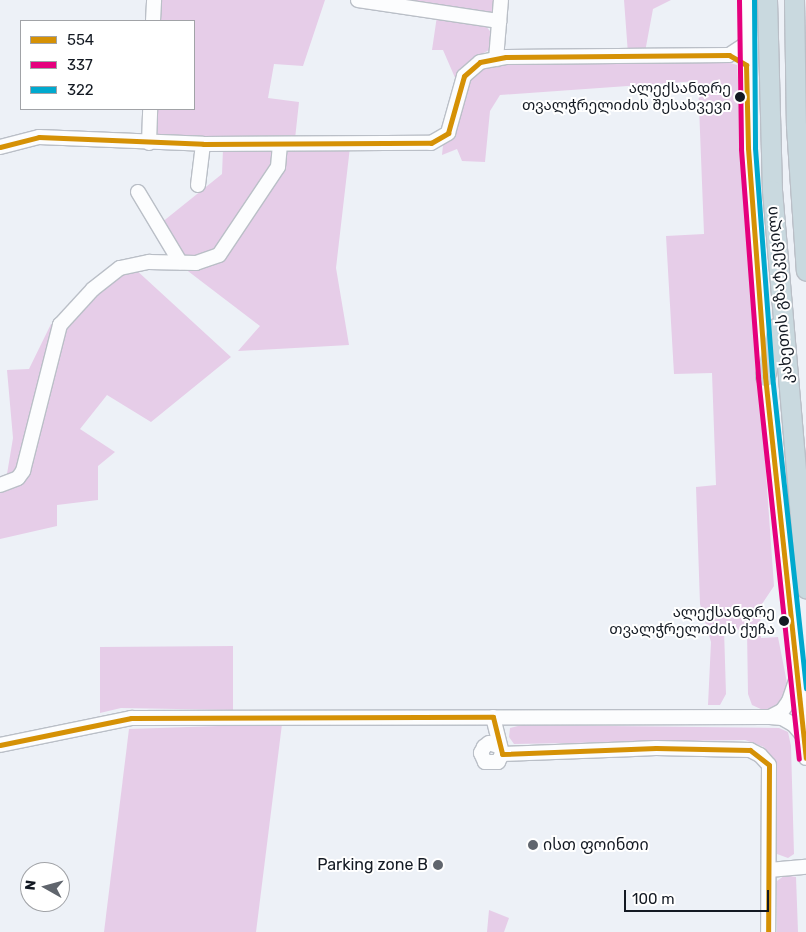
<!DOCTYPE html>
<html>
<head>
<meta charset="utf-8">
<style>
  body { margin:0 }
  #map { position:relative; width:806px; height:932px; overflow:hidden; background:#edf1f7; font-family:Rubik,"Noto Sans Georgian",sans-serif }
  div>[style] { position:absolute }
  .green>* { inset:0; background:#e6cde8 }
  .roads { filter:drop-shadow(1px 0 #babfc7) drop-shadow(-1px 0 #babfc7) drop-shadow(0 1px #babfc7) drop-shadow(0 -1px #babfc7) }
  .minor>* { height:14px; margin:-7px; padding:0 7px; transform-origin:7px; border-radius:7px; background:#fcfdfe }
  .highway>* { height:19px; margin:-9.5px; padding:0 9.5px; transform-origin:9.5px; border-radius:9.5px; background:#c9d9df }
  .bus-1>* { height:5px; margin:-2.5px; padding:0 2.5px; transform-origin:2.5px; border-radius:2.5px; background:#d59105 }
  .bus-2>* { height:5px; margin:-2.5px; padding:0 2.5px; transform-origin:2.5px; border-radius:2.5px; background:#e5007d }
  .bus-3>* { height:5px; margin:-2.5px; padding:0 2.5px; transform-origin:2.5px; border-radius:2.5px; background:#00a9ce }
  .dots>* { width:14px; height:14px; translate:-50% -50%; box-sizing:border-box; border:2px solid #fff; border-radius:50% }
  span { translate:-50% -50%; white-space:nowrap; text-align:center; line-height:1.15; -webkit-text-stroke:4px #fff; paint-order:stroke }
  .bus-label { font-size:15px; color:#141a23 }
  .right { translate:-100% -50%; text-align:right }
  .street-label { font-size:16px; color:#141a23 }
  .poi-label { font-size:16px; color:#141a23 }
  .left { translate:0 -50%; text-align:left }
  .legend { position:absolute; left:20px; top:20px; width:175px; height:90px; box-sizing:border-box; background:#fff; border:1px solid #a1a3a7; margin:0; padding:6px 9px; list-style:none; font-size:15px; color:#141a23 }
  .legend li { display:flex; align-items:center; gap:10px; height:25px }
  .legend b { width:25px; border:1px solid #a1a3a7 }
  .north { position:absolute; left:20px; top:862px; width:50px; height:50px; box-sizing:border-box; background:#fff; border:1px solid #a1a3a7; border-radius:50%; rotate:277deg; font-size:14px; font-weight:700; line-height:20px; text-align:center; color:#141a23 }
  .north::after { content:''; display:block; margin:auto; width:18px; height:22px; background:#60656d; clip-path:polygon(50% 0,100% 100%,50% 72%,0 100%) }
  .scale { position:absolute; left:624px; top:890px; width:145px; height:22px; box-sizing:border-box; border:2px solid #141a23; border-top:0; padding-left:6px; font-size:15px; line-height:18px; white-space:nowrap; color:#141a23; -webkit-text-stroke:4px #fff; paint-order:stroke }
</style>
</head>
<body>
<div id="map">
  <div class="green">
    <div style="clip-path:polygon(159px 0,325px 0,303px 66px,274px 64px,268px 98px,299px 102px,295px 139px,163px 139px,158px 135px,156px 109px,194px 109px,194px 21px,158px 21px)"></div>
    <div style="clip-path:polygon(374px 0,497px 0,491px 15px)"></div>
    <div style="clip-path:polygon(624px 0,671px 0,653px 9px,645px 52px,628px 54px)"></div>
    <div style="clip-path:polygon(437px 16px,485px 25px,494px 36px,494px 47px,472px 60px,456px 80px,443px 50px,432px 50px)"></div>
    <div style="clip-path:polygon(727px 62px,737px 65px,774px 586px,760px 607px,761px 638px,778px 637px,787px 683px,786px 697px,779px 706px,763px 710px,752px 705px,748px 694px,747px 630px,724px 629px,726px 694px,720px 705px,708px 705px,711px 642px,700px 604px,696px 487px,716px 485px,712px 373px,674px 374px,666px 236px,704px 234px,698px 81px,500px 95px,490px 111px,485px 162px,462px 161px,457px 149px,442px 155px,443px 145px,453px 131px,467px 80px,474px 71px,499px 63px)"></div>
    <div style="clip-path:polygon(350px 147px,336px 268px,349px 345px,238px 351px,260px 326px,180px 265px,203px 266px,283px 164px,289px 148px)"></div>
    <div style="clip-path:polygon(223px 149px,272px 150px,276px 165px,216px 252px,183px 259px,161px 223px,222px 174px)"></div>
    <div style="clip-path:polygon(134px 268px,231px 357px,151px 422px,107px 395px,80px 429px,115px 452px,98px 466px,98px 500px,57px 505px,57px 526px,0 539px,0 488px,12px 486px,62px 327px,117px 273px)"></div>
    <div style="clip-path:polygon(51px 324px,54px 325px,22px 455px,13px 479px,7px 474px,13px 438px,7px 370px,29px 369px)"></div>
    <div style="clip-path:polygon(233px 646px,233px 710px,121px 708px,100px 713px,100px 647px)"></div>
    <div style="clip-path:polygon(282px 724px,256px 932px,104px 932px,129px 729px)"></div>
    <div style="clip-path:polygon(522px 725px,779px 728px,788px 732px,791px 746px,794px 854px,788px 858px,777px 854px,777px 768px,764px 747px,745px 740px,514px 744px,509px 737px,510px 728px)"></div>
    <div style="clip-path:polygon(785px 875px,796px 877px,798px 932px,777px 932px,777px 881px)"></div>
    <div style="clip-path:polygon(489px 910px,509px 918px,504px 932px,487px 932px)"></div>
  </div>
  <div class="roads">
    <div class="minor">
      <div style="left:358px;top:0;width:143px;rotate:8.5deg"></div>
      <div style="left:746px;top:0;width:148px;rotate:89.2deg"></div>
      <div style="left:748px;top:148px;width:229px;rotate:85.7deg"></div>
      <div style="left:765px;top:376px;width:384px;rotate:83.9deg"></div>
      <div style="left:153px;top:21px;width:21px;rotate:-87deg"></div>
      <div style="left:496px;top:59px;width:59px;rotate:-85.2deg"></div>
      <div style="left:149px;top:143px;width:34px;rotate:-88deg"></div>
      <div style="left:0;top:147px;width:40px;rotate:-14.4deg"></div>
      <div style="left:39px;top:137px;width:164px;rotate:2.4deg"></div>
      <div style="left:203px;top:144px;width:228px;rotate:-0.3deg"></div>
      <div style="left:431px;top:143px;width:20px;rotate:-30deg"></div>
      <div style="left:448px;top:133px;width:59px;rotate:-74.3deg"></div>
      <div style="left:464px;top:76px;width:21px;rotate:-41deg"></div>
      <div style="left:480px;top:62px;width:26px;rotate:-11deg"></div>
      <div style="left:506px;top:57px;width:223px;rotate:-0.5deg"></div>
      <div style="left:729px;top:55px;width:20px;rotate:-33deg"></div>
      <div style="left:198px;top:185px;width:41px;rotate:-83deg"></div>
      <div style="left:138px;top:192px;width:82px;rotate:59deg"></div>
      <div style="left:0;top:485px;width:19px;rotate:-21deg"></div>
      <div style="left:18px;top:478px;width:9px;rotate:-54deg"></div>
      <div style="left:23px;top:471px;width:151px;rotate:-75.8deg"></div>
      <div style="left:60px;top:325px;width:49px;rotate:-47.5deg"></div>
      <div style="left:93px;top:289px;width:34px;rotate:-38deg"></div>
      <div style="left:120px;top:268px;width:30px;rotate:-12deg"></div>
      <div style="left:149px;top:262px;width:47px;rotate:1.2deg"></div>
      <div style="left:196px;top:263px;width:24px;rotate:-19deg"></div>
      <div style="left:219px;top:255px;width:106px;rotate:-56.2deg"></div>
      <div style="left:278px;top:167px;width:23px;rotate:-85deg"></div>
      <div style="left:493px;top:717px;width:38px;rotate:76deg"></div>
      <div style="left:502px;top:754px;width:9px;rotate:117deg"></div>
      <div style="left:498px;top:762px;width:13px;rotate:180deg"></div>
      <div style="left:485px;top:762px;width:10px;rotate:-114deg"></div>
      <div style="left:481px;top:753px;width:7px;rotate:-63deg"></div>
      <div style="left:484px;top:747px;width:6px;rotate:-39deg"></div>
      <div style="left:489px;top:743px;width:9px;rotate:18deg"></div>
      <div style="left:770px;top:717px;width:13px;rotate:-27deg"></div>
      <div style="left:782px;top:711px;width:12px;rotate:-55deg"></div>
      <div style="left:789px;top:701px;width:21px;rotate:-71deg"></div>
      <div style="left:0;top:745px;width:134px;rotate:-11.6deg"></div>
      <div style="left:131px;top:718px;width:639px;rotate:-0.09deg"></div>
      <div style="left:770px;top:717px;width:12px;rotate:5deg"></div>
      <div style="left:782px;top:718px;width:14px;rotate:30deg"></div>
      <div style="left:794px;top:725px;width:16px;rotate:50deg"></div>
      <div style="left:502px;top:754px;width:154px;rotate:-2.2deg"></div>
      <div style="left:656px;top:748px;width:94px;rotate:1.2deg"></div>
      <div style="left:750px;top:750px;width:11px;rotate:27deg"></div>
      <div style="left:760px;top:755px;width:13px;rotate:48deg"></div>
      <div style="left:769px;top:765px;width:167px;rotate:90.3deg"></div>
      <div style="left:769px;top:870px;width:37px;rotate:-5deg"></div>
    </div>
    <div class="highway">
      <div style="left:767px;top:0;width:190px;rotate:88.5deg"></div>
      <div style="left:772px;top:190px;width:400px;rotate:85.1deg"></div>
      <div style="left:794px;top:0;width:126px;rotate:89.1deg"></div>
      <div style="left:796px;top:126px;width:145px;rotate:86.1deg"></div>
      <div style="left:765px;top:376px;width:50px;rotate:-76.2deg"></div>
    </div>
  </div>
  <div class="bus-1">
    <div style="left:0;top:147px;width:40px;rotate:-14.4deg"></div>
    <div style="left:39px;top:137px;width:164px;rotate:2.4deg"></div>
    <div style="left:203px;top:144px;width:228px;rotate:-0.3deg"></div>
    <div style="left:431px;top:143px;width:20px;rotate:-30deg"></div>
    <div style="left:448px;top:133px;width:59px;rotate:-74.3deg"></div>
    <div style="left:464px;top:76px;width:21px;rotate:-41deg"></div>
    <div style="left:480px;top:62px;width:26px;rotate:-11deg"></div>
    <div style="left:506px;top:57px;width:223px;rotate:-0.5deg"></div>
    <div style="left:729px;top:55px;width:20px;rotate:30deg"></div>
    <div style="left:746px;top:65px;width:83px;rotate:88.6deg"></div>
    <div style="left:748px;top:148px;width:229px;rotate:85.7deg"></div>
    <div style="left:765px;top:376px;width:384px;rotate:83.9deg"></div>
    <div style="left:0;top:745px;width:134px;rotate:-11.6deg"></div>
    <div style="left:131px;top:718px;width:362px;rotate:-0.2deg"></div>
    <div style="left:493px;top:717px;width:38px;rotate:76deg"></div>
    <div style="left:502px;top:754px;width:154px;rotate:-2.2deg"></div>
    <div style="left:656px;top:748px;width:94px;rotate:1.2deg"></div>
    <div style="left:750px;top:750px;width:24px;rotate:38deg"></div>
    <div style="left:769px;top:765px;width:167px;rotate:90.3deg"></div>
  </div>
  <div class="bus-2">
    <div style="left:739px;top:0;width:149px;rotate:89.2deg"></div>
    <div style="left:741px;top:149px;width:229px;rotate:85.7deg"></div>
    <div style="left:758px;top:377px;width:384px;rotate:83.9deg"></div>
  </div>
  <div class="bus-3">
    <div style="left:754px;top:0;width:148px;rotate:89.6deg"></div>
    <div style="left:755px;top:148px;width:228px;rotate:85.7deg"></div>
    <div style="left:772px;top:375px;width:315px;rotate:83.8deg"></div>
  </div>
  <div class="dots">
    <div style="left:740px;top:97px;background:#141a23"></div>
    <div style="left:784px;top:621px;background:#141a23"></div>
    <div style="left:533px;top:845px;background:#60656d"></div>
    <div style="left:438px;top:865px;background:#60656d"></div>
  </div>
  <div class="bus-label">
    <span class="right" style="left:731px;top:97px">ალექსანდრე<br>თვალჭრელიძის შესახვევი</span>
    <span class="right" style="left:775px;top:621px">ალექსანდრე<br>თვალჭრელიძის ქუჩა</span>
  </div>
  <div class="street-label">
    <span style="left:780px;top:295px;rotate:-95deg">კახეთის გზატკეცილი</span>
  </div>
  <div class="poi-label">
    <span class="left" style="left:543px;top:845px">ისთ ფოინთი</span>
    <span class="right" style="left:428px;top:865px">Parking zone B</span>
  </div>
  <ul class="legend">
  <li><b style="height:6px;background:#d59105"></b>554</li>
  <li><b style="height:6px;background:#e5007d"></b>337</li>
  <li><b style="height:6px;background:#00a9ce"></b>322</li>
  </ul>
  <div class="north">N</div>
  <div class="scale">100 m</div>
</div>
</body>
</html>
